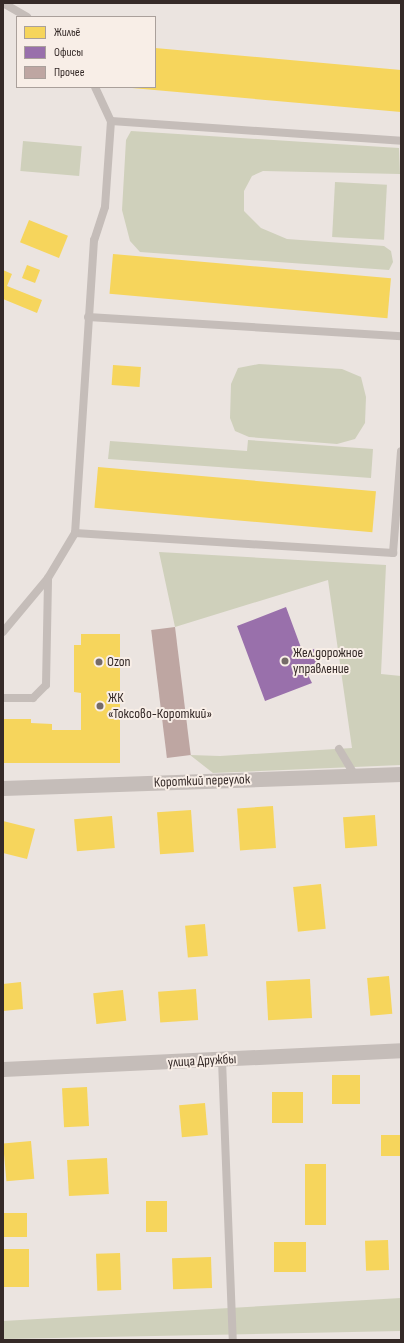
<!DOCTYPE html>
<html>
<head>
<meta charset="utf-8">
<style>
  body { margin:0 }
  #map { position:relative; width:404px; height:1343px; overflow:hidden; background:#ebe4e0; font-family:"Sofia Sans Condensed",sans-serif }
  div>[style] { position:absolute }
  .green>* { inset:0; background:#cfd0bb; transform-origin:0 0 }
  .homes>* { inset:0; background:#f6d55c; transform-origin:0 0 }
  .offices>* { inset:0; background:#9970ab }
  .building>* { inset:0; background:#bea6a2; transform-origin:0 0 }
  .service>* { height:8px; margin:-4px; padding:0 4px; transform-origin:4px; border-radius:4px; background:#c5bdb9 }
  .minor>* { height:15px; margin:-7.5px; padding:0 7.5px; transform-origin:7.5px; border-radius:7.5px; background:#c5bdb9 }
  .dots>* { width:11px; height:11px; translate:-50% -50%; box-sizing:border-box; border:2px solid #f8eee7; border-radius:50% }
  span { translate:-50% -50%; white-space:nowrap; text-align:center; line-height:1.15; -webkit-text-stroke:4px #f8eee7; paint-order:stroke }
  .poi-label { font-size:14px; color:#352a28 }
  .left { translate:0 -50%; text-align:left }
  .street-label { font-size:14px; color:#352a28 }
  .frame { position:absolute; inset:0; border:4px solid #352a28; pointer-events:none }
  .legend { position:absolute; left:16px; top:16px; width:140px; height:72px; box-sizing:border-box; background:#f8eee7; border:1px solid #aaa09b; margin:0; padding:5px 7px; list-style:none; font-size:12px; color:#352a28 }
  .legend li { display:flex; align-items:center; gap:8px; height:20px }
  .legend b { width:20px; border:1px solid #aaa09b }
</style>
</head>
<body>
<div id="map">
  <div class="green">
    <div style="clip-path:polygon(131px 131px,399px 148px,400px 174px,263px 171px,252px 176px,244px 191px,244px 211px,261px 228px,287px 239px,384px 246px,391px 251px,393px 262px,389px 270px,140px 252px,130px 241px,122px 210px,126px 140px)"></div>
    <div style="left:23px;top:141px;width:59px;height:30px;rotate:5deg"></div>
    <div style="left:335px;top:182px;width:52px;height:55px;rotate:3deg"></div>
    <div style="clip-path:polygon(259px 364px,342px 369px,361px 377px,366px 397px,365px 423px,355px 439px,337px 444px,249px 437px,235px 431px,230px 418px,231px 384px,238px 368px)"></div>
    <div style="clip-path:polygon(248px 440px,373px 449px,371px 478px,108px 459px,110px 441px,247px 451px)"></div>
    <div style="clip-path:polygon(159px 552px,386px 565px,381px 674px,401px 676px,401px 765px,213px 773px,190px 755px,220px 756px,352px 748px,328px 580px,175px 627px)"></div>
    <div style="clip-path:polygon(401px 1298px,401px 1331px,3px 1339px,3px 1321px)"></div>
  </div>
  <div class="homes">
    <div style="clip-path:polygon(155px 48px,401px 70px,401px 112px,132px 88px,155px 87px)"></div>
    <div style="left:29px;top:220px;width:42px;height:24px;rotate:22deg"></div>
    <div style="left:113px;top:254px;width:279px;height:40px;rotate:5deg"></div>
    <div style="left:27px;top:265px;width:14px;height:14px;rotate:21deg"></div>
    <div style="clip-path:polygon(3px 270px,12px 274px,7px 286px,42px 300px,37px 313px,3px 299px)"></div>
    <div style="left:113px;top:365px;width:28px;height:20px;rotate:4deg"></div>
    <div style="left:98px;top:467px;width:279px;height:41px;rotate:5deg"></div>
    <div style="clip-path:polygon(81px 634px,120px 634px,120px 763px,3px 763px,3px 719px,31px 719px,31px 723px,52px 724px,52px 730px,81px 730px,81px 693px,74px 692px,74px 645px,81px 645px)"></div>
    <div style="left:273px;top:806px;width:42px;height:36px;rotate:86deg"></div>
    <div style="left:191px;top:810px;width:42px;height:34px;rotate:86deg"></div>
    <div style="left:375px;top:815px;width:31px;height:32px;rotate:86deg"></div>
    <div style="left:112px;top:816px;width:32px;height:38px;rotate:85deg"></div>
    <div style="clip-path:polygon(3px 821px,35px 829px,27px 859px,3px 853px)"></div>
    <div style="left:321px;top:884px;width:45px;height:28px;rotate:84deg"></div>
    <div style="left:205px;top:924px;width:32px;height:20px;rotate:85deg"></div>
    <div style="left:389px;top:976px;width:38px;height:22px;rotate:85deg"></div>
    <div style="left:310px;top:979px;width:39px;height:44px;rotate:87deg"></div>
    <div style="clip-path:polygon(21px 982px,23px 1009px,3px 1011px,3px 984px)"></div>
    <div style="left:196px;top:989px;width:31px;height:38px;rotate:86deg"></div>
    <div style="left:123px;top:990px;width:31px;height:30px;rotate:84deg"></div>
    <div style="left:332px;top:1075px;width:28px;height:29px"></div>
    <div style="left:87px;top:1087px;width:39px;height:25px;rotate:87deg"></div>
    <div style="left:272px;top:1092px;width:31px;height:31px"></div>
    <div style="left:205px;top:1103px;width:32px;height:26px;rotate:85deg"></div>
    <div style="left:401px;top:1135px;width:21px;height:20px;rotate:90deg"></div>
    <div style="left:31px;top:1141px;width:38px;height:28px;rotate:85deg"></div>
    <div style="left:107px;top:1158px;width:36px;height:40px;rotate:87deg"></div>
    <div style="left:305px;top:1164px;width:21px;height:61px"></div>
    <div style="left:146px;top:1201px;width:21px;height:31px"></div>
    <div style="left:27px;top:1213px;width:24px;height:24px;rotate:90deg"></div>
    <div style="left:388px;top:1240px;width:30px;height:23px;rotate:88deg"></div>
    <div style="left:274px;top:1242px;width:32px;height:30px"></div>
    <div style="left:3px;top:1249px;width:26px;height:38px"></div>
    <div style="left:120px;top:1253px;width:37px;height:24px;rotate:88deg"></div>
    <div style="left:211px;top:1257px;width:31px;height:39px;rotate:88deg"></div>
  </div>
  <div class="offices">
    <div style="clip-path:polygon(286px 607px,303px 653px,314px 649px,322px 670px,308px 675px,312px 683px,265px 701px,237px 626px)"></div>
  </div>
  <div class="building">
    <div style="left:175px;top:627px;width:129px;height:24px;rotate:83deg"></div>
  </div>
  <div class="service">
    <div style="left:3px;top:3px;width:28px;rotate:30deg"></div>
    <div style="left:95px;top:87px;width:38px;rotate:65deg"></div>
    <div style="left:111px;top:121px;width:86px;rotate:94deg"></div>
    <div style="left:105px;top:207px;width:35px;rotate:108deg"></div>
    <div style="left:94px;top:240px;width:294px;rotate:93.7deg"></div>
    <div style="left:75px;top:533px;width:319px;rotate:3.6deg"></div>
    <div style="left:393px;top:553px;width:102px;rotate:-85.5deg"></div>
    <div style="left:111px;top:121px;width:291px;rotate:3.9deg"></div>
    <div style="left:88px;top:317px;width:314px;rotate:3.5deg"></div>
    <div style="left:3px;top:632px;width:70px;rotate:-50.2deg"></div>
    <div style="left:48px;top:578px;width:52px;rotate:-59deg"></div>
    <div style="left:3px;top:698px;width:30px"></div>
    <div style="left:33px;top:698px;width:18px;rotate:-45deg"></div>
    <div style="left:46px;top:685px;width:107px;rotate:-88.9deg"></div>
    <div style="left:339px;top:749px;width:31px;rotate:59deg"></div>
    <div style="left:222px;top:1060px;width:280px;rotate:87.8deg"></div>
  </div>
  <div class="minor">
    <div style="left:3px;top:788px;width:398px;rotate:-2deg"></div>
    <div style="left:3px;top:1069px;width:398px;rotate:-2.7deg"></div>
  </div>
  <div class="dots">
    <div style="left:285px;top:661px;background:#756b68"></div>
    <div style="left:99px;top:662px;background:#756b68"></div>
    <div style="left:100px;top:706px;background:#756b68"></div>
  </div>
  <div class="poi-label">
    <span class="left" style="left:293px;top:661px">Жел.дорожное<br>управление</span>
    <span class="left" style="left:107px;top:662px">Ozon</span>
    <span class="left" style="left:108px;top:706px">ЖК<br>«Токсово-Короткий»</span>
  </div>
  <div class="street-label">
    <span style="left:202px;top:781px;rotate:-2deg">Короткий переулок</span>
    <span style="left:202px;top:1061px;rotate:-3deg">улица Дружбы</span>
  </div>
  <div class="frame"></div>
  <ul class="legend">
  <li><b style="height:11px;background:#f6d55c"></b>Жильё</li>
  <li><b style="height:11px;background:#9970ab"></b>Офисы</li>
  <li><b style="height:11px;background:#bea6a2"></b>Прочее</li>
  </ul>
</div>
</body>
</html>
